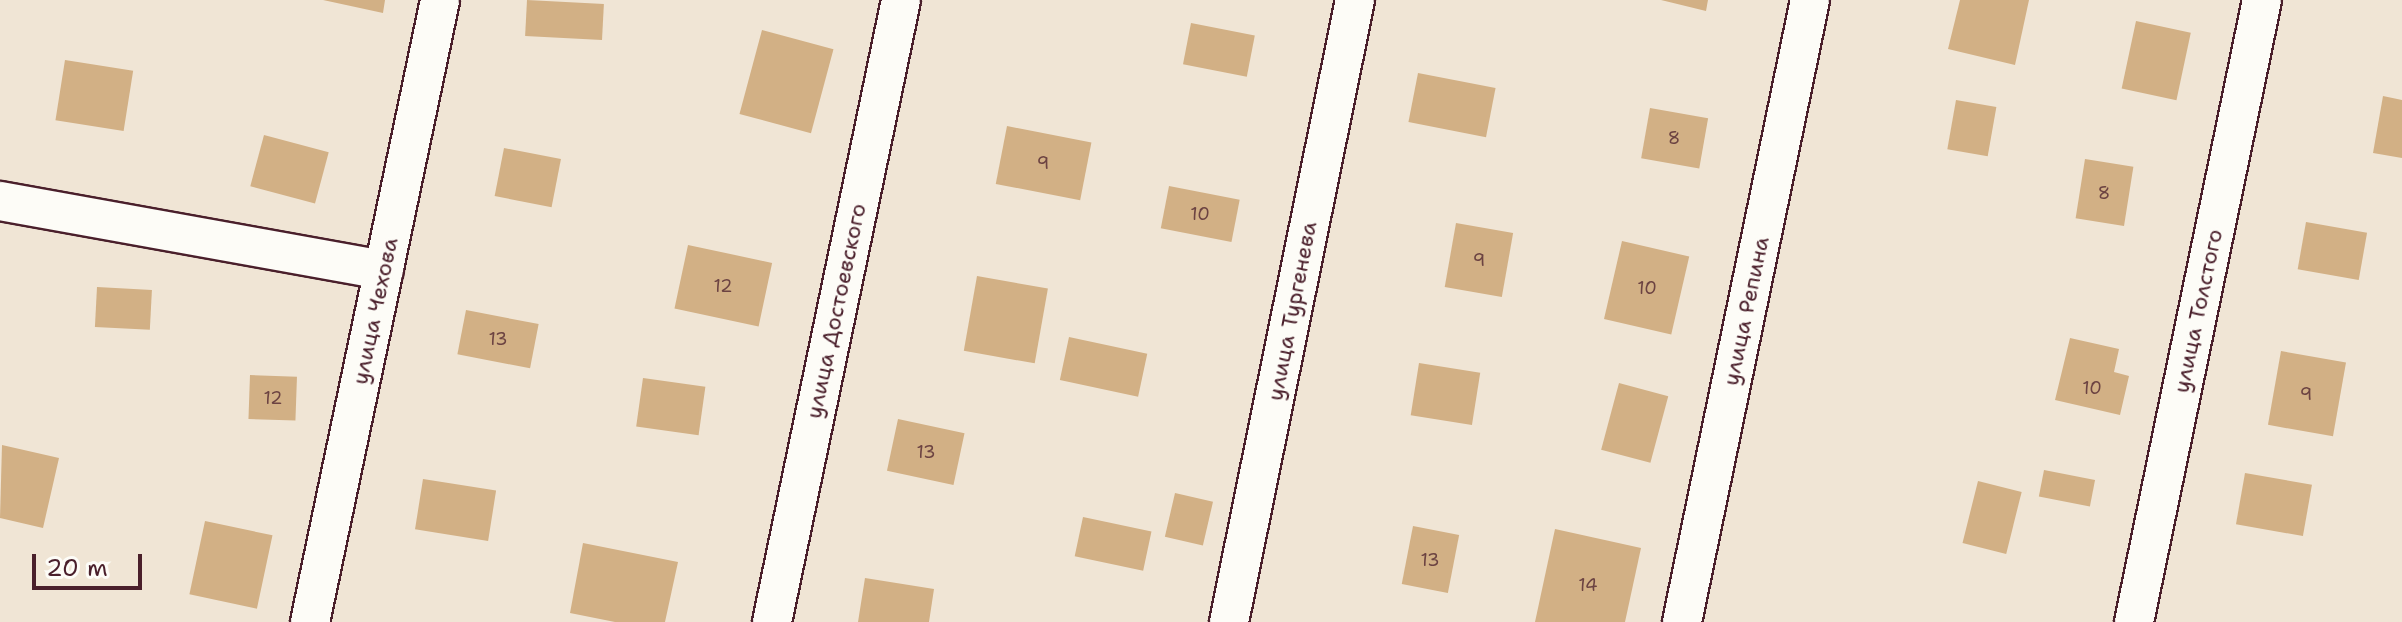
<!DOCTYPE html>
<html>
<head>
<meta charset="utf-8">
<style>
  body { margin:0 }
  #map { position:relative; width:2402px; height:622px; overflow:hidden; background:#f0e5d5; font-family:"Shantell Sans",sans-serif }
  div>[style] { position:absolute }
  .building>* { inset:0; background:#d2b085; transform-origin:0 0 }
  .roads { filter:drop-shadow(2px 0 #4a1f2b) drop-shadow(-2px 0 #4a1f2b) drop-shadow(0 2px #4a1f2b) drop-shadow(0 -2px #4a1f2b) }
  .minor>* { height:38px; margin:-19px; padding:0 19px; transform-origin:19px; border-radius:19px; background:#fdfcf7 }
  span { translate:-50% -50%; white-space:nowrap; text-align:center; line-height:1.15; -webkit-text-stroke:6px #fdfcf7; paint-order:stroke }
  .number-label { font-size:18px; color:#6c4342 }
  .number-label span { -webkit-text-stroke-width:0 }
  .street-label { font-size:22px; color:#4a1f2b }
  .scale { position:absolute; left:32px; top:554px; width:110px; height:36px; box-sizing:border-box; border:4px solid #4a1f2b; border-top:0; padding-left:10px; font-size:24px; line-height:28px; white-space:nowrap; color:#4a1f2b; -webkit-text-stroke:6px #fdfcf7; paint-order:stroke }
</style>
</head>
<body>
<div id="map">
  <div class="building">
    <div style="clip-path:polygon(323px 0,385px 0,383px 13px)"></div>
    <div style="left:527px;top:0;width:77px;height:36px;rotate:3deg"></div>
    <div style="clip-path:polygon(1661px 0,1708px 0,1706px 11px)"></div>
    <div style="clip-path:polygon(1960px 0,2029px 0,2015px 65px,1948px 49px)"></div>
    <div style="left:2136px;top:21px;width:56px;height:69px;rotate:12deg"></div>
    <div style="left:1191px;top:23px;width:65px;height:42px;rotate:11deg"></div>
    <div style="left:762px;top:30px;width:74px;height:87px;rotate:15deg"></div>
    <div style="left:65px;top:60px;width:69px;height:61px;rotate:9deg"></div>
    <div style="left:1418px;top:73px;width:79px;height:50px;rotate:11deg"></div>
    <div style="clip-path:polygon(2383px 96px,2402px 100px,2402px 158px,2373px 153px)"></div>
    <div style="left:1956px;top:100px;width:41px;height:50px;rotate:10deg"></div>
    <div style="left:1650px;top:108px;width:59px;height:51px;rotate:10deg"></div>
    <div style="left:1007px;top:126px;width:86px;height:59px;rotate:11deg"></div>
    <div style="left:264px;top:135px;width:67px;height:53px;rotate:15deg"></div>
    <div style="left:504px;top:148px;width:58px;height:49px;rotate:11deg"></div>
    <div style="left:2085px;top:159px;width:49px;height:60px;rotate:9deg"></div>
    <div style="left:1169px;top:186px;width:72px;height:43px;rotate:11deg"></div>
    <div style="left:2306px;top:222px;width:62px;height:48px;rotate:10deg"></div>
    <div style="left:1456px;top:223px;width:58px;height:65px;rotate:10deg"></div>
    <div style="left:1622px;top:241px;width:69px;height:80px;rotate:13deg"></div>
    <div style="left:688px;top:245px;width:86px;height:65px;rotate:12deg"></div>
    <div style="left:977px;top:276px;width:72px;height:76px;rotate:10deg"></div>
    <div style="left:97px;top:287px;width:55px;height:40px;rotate:3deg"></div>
    <div style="left:466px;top:310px;width:74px;height:45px;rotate:11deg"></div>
    <div style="left:1069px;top:337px;width:80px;height:44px;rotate:12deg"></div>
    <div style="clip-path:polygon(2070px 338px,2119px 349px,2114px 372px,2129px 376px,2120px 415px,2055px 400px)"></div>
    <div style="left:2281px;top:351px;width:66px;height:75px;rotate:10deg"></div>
    <div style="left:1419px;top:363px;width:62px;height:53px;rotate:9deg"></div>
    <div style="left:250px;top:375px;width:47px;height:44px;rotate:2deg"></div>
    <div style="left:643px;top:378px;width:63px;height:49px;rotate:8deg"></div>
    <div style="left:1619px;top:383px;width:51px;height:69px;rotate:15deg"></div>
    <div style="left:898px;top:419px;width:68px;height:53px;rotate:12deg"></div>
    <div style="clip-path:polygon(2px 445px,59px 458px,43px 528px,0 518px)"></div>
    <div style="left:2044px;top:470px;width:52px;height:27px;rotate:11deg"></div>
    <div style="left:2245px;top:473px;width:68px;height:52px;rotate:10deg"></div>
    <div style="left:423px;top:479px;width:74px;height:51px;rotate:9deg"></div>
    <div style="left:1978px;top:481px;width:45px;height:64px;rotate:14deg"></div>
    <div style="left:1175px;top:493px;width:39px;height:45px;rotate:13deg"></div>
    <div style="left:1083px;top:517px;width:70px;height:40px;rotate:12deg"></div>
    <div style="left:205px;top:521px;width:69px;height:75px;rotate:12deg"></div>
    <div style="left:1413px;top:526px;width:47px;height:59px;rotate:11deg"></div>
    <div style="clip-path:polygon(1555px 529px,1641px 548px,1625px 622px,1535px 622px)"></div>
    <div style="clip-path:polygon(583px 543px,678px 562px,665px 622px,615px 622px,570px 613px)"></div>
    <div style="clip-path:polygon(865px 578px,934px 589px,929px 622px,858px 622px)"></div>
  </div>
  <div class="roads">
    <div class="minor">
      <div style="left:0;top:201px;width:390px;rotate:10.2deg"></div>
      <div style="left:310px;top:622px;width:635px;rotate:-78.19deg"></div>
      <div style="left:772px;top:622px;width:635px;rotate:-78.28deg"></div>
      <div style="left:1229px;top:622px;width:635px;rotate:-78.55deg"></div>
      <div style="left:1682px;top:622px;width:635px;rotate:-78.37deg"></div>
      <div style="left:2134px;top:622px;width:635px;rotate:-78.37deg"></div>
    </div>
  </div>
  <div class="number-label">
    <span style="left:1674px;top:138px">8</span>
    <span style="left:1043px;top:163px">9</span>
    <span style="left:2104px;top:193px">8</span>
    <span style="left:1200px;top:214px">10</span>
    <span style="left:1479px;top:260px">9</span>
    <span style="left:723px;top:286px">12</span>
    <span style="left:1647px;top:288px">10</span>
    <span style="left:498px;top:339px">13</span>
    <span style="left:2092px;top:388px">10</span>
    <span style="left:2306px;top:394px">9</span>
    <span style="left:273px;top:398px">12</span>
    <span style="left:926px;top:452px">13</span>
    <span style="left:1430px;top:560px">13</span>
    <span style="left:1588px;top:585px">14</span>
  </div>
  <div class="street-label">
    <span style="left:375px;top:311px;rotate:-78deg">улица Чехова</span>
    <span style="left:836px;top:311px;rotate:-78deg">улица Достоевского</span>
    <span style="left:1292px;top:311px;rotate:-79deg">улица Тургенева</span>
    <span style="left:1746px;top:311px;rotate:-78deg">улица Репина</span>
    <span style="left:2198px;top:311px;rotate:-78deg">улица Толстого</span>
  </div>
  <div class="scale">20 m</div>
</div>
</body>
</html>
